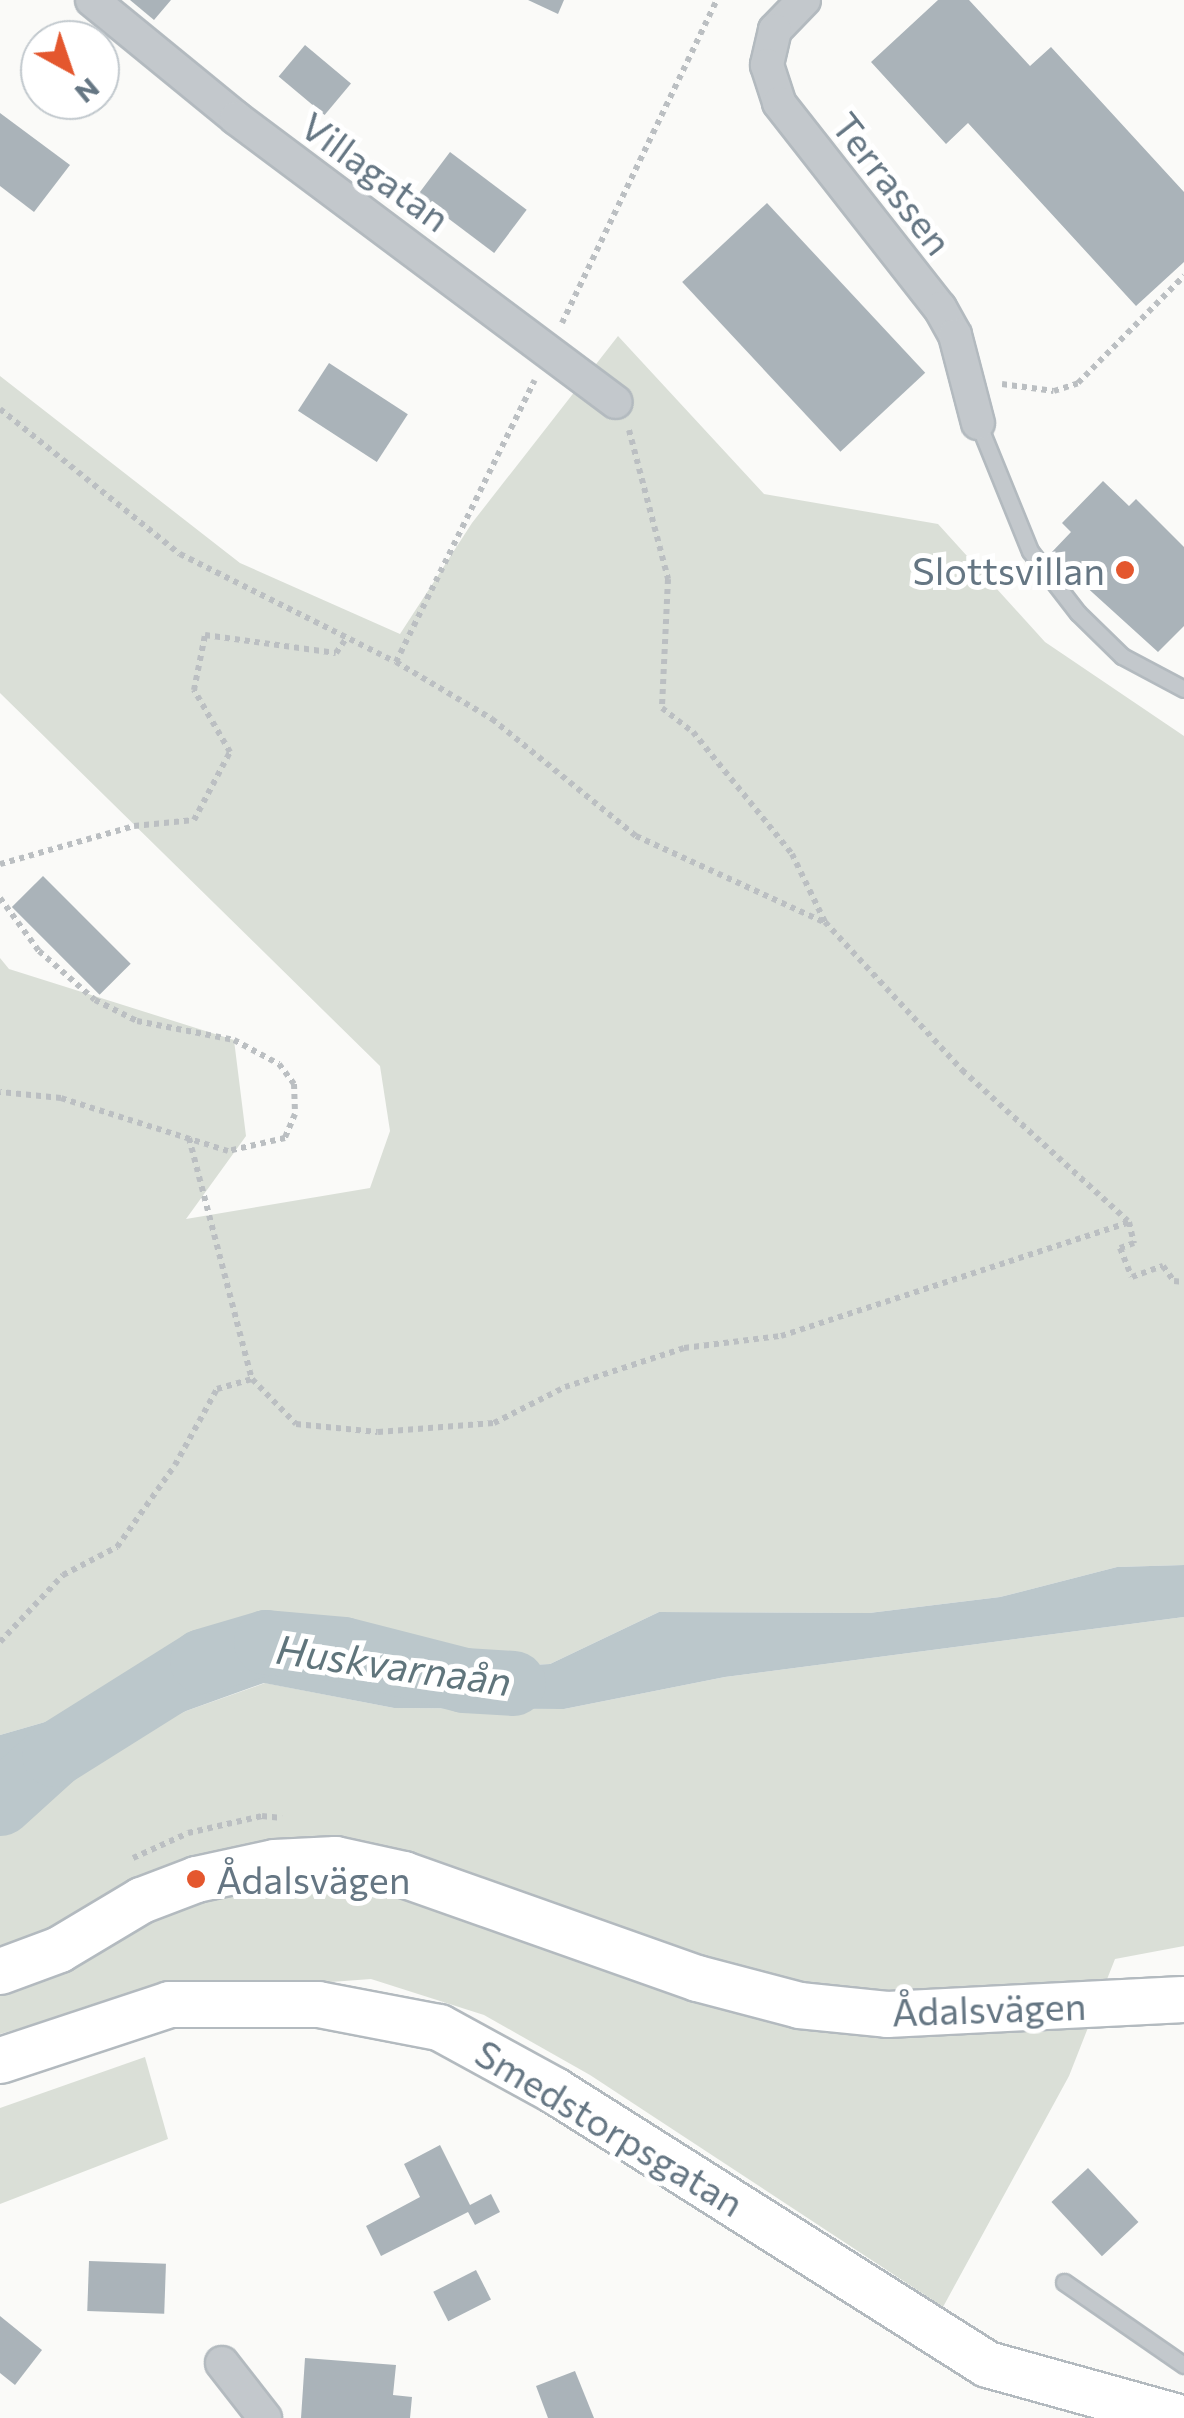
<!DOCTYPE html>
<html>
<head>
<meta charset="utf-8">
<style>
  body { margin:0 }
  #map { position:relative; width:1184px; height:2418px; overflow:hidden; background:#fafaf8; font-family:Commissioner,sans-serif }
  div>[style] { position:absolute }
  .green>* { inset:0; background:#dadfd7 }
  .water>* { inset:0; background:#bbc7cb }
  .river>* { height:65px; margin:-32.5px; padding:0 32.5px; transform-origin:32.5px; border-radius:32.5px; background:#bbc7cb }
  .building>* { inset:0; background:#aab3b9; transform-origin:0 0 }
  .path>* { height:6px; margin-top:-3px; transform-origin:0; background:repeating-linear-gradient(90deg,#bbbfc2 0 5px,transparent 0 10px) }
  .roads { filter:drop-shadow(2px 0 #b3babf) drop-shadow(-2px 0 #b3babf) drop-shadow(0 2px #b3babf) drop-shadow(0 -2px #b3babf) }
  .lane>* { height:15px; margin:-7.5px; padding:0 7.5px; transform-origin:7.5px; border-radius:7.5px; background:#c3c8cc }
  .street>* { height:32px; margin:-16px; padding:0 16px; transform-origin:16px; border-radius:16px; background:#c3c8cc }
  .secondary>* { height:45px; margin:-22.5px; padding:0 22.5px; transform-origin:22.5px; border-radius:22.5px; background:#fff }
  .dots>* { width:28px; height:28px; translate:-50% -50%; box-sizing:border-box; border:5px solid #fff; border-radius:50% }
  span { translate:-50% -50%; white-space:nowrap; text-align:center; line-height:1.15; -webkit-text-stroke:10px #fff; paint-order:stroke }
  .street-label { font-size:38px; color:#657683 }
  .poi-label { font-size:38px; color:#657683 }
  .right { translate:-100% -50%; text-align:right }
  .left { translate:0 -50%; text-align:left }
  .water-label { font-size:40px; color:#60757c; font-style:italic }
  .north { position:absolute; left:20px; top:20px; width:100px; height:100px; box-sizing:border-box; background:#fff; border:2px solid #c1c8cd; border-radius:50%; rotate:140deg; font-size:28px; font-weight:700; line-height:40px; text-align:center; color:#657683 }
  .north::after { content:''; display:block; margin:auto; width:35px; height:45px; background:#e4572e; clip-path:polygon(50% 0,100% 100%,50% 72%,0 100%) }
</style>
</head>
<body>
<div id="map">
  <div class="green">
    <div style="clip-path:polygon(618px 336px,764px 494px,938px 524px,1045px 642px,1184px 736px,1184px 1565px,1117px 1567px,1000px 1597px,869px 1613px,659px 1612px,550px 1664px,393px 1672px,335px 1641px,167px 1660px,52px 1720px,0 1735px,0 958px,9px 969px,234px 1040px,246px 1136px,186px 1219px,370px 1188px,390px 1131px,380px 1066px,0 693px,0 376px,240px 563px,400px 634px,472px 523px)"></div>
    <div style="clip-path:polygon(1184px 1617px,1184px 1946px,1115px 1959px,1069px 2076px,943px 2307px,590px 2075px,484px 2015px,371px 1979px,127px 1997px,0 2034px,0 1803px,14px 1789px,186px 1711px,265px 1683px,394px 1708px,564px 1709px,725px 1677px)"></div>
    <div style="clip-path:polygon(145px 2057px,168px 2139px,0 2204px,0 2108px)"></div>
  </div>
  <div class="water">
    <div style="clip-path:polygon(1184px 1565px,1184px 1617px,725px 1677px,564px 1709px,394px 1708px,264px 1683px,186px 1711px,14px 1789px,0 1803px,0 1735px,52px 1720px,167px 1660px,335px 1641px,393px 1672px,550px 1664px,659px 1612px,869px 1613px,1000px 1597px,1117px 1567px)"></div>
  </div>
  <div class="river">
    <div style="left:0;top:1803px;width:73px;rotate:-42.2deg"></div>
    <div style="left:54px;top:1754px;width:175px;rotate:-32.1deg"></div>
    <div style="left:202px;top:1661px;width:67px;rotate:-16.5deg"></div>
    <div style="left:266px;top:1642px;width:77px;rotate:5.2deg"></div>
    <div style="left:343px;top:1649px;width:125px;rotate:14.4deg"></div>
    <div style="left:464px;top:1680px;width:49px;rotate:3.5deg"></div>
  </div>
  <div class="building">
    <div style="clip-path:polygon(130px 0,171px 0,154px 20px)"></div>
    <div style="clip-path:polygon(528px 0,564px 0,558px 14px)"></div>
    <div style="clip-path:polygon(938px 0,969px 0,1030px 66px,1051px 47px,1184px 192px,1184px 262px,1136px 306px,968px 123px,946px 144px,871px 62px)"></div>
    <div style="left:305px;top:45px;width:60px;height:41px;rotate:40deg"></div>
    <div style="clip-path:polygon(0 113px,70px 165px,34px 212px,0 186px)"></div>
    <div style="left:450px;top:152px;width:96px;height:54px;rotate:37deg"></div>
    <div style="left:767px;top:203px;width:232px;height:116px;rotate:47deg"></div>
    <div style="left:329px;top:363px;width:94px;height:57px;rotate:33deg"></div>
    <div style="clip-path:polygon(1103px 481px,1129px 506px,1136px 499px,1184px 547px,1184px 626px,1158px 652px,1050px 554px,1071px 532px,1062px 523px)"></div>
    <div style="left:43px;top:876px;width:124px;height:44px;rotate:45deg"></div>
    <div style="clip-path:polygon(440px 2145px,470px 2205px,491px 2194px,500px 2212px,475px 2225px,468px 2212px,381px 2256px,366px 2226px,420px 2197px,404px 2164px)"></div>
    <div style="left:1088px;top:2168px;width:74px;height:50px;rotate:47deg"></div>
    <div style="left:89px;top:2261px;width:77px;height:50px;rotate:2deg"></div>
    <div style="left:476px;top:2270px;width:33px;height:48px;rotate:63deg"></div>
    <div style="clip-path:polygon(0 2316px,42px 2350px,15px 2385px,0 2373px)"></div>
    <div style="clip-path:polygon(305px 2358px,396px 2365px,393px 2395px,412px 2397px,410px 2418px,301px 2418px)"></div>
    <div style="clip-path:polygon(575px 2371px,594px 2418px,548px 2418px,536px 2386px)"></div>
  </div>
  <div class="path">
    <div style="left:562px;top:323px;width:358px;rotate:-64.4deg"></div>
    <div style="left:1002px;top:384px;width:52px;rotate:7.7deg"></div>
    <div style="left:1054px;top:391px;width:25px;rotate:-18deg"></div>
    <div style="left:1078px;top:383px;width:151px;rotate:-45.3deg"></div>
    <div style="left:0;top:409px;width:231px;rotate:38.9deg"></div>
    <div style="left:180px;top:554px;width:241px;rotate:26.6deg"></div>
    <div style="left:396px;top:662px;width:112px;rotate:30.7deg"></div>
    <div style="left:492px;top:719px;width:186px;rotate:39.1deg"></div>
    <div style="left:636px;top:836px;width:207px;rotate:24.6deg"></div>
    <div style="left:629px;top:430px;width:154px;rotate:75.3deg"></div>
    <div style="left:668px;top:579px;width:129px;rotate:92.7deg"></div>
    <div style="left:662px;top:708px;width:39px;rotate:38deg"></div>
    <div style="left:693px;top:732px;width:157px;rotate:50.9deg"></div>
    <div style="left:792px;top:854px;width:76px;rotate:64.1deg"></div>
    <div style="left:825px;top:922px;width:202px;rotate:47.2deg"></div>
    <div style="left:962px;top:1070px;width:224px;rotate:42.3deg"></div>
    <div style="left:396px;top:662px;width:314px;rotate:-63.8deg"></div>
    <div style="left:0;top:864px;width:139px;rotate:-15.8deg"></div>
    <div style="left:134px;top:826px;width:60px;rotate:-5.7deg"></div>
    <div style="left:194px;top:820px;width:77px;rotate:-62.1deg"></div>
    <div style="left:230px;top:752px;width:72px;rotate:-120.1deg"></div>
    <div style="left:194px;top:690px;width:56px;rotate:-78.7deg"></div>
    <div style="left:205px;top:635px;width:132px;rotate:7.8deg"></div>
    <div style="left:336px;top:653px;width:16px;rotate:-55deg"></div>
    <div style="left:0;top:898px;width:66px;rotate:53.7deg"></div>
    <div style="left:39px;top:951px;width:74px;rotate:41.2deg"></div>
    <div style="left:95px;top:1000px;width:47px;rotate:26.6deg"></div>
    <div style="left:137px;top:1021px;width:99px;rotate:11.1deg"></div>
    <div style="left:234px;top:1040px;width:51px;rotate:28.1deg"></div>
    <div style="left:279px;top:1064px;width:25px;rotate:53deg"></div>
    <div style="left:294px;top:1084px;width:30px;rotate:88deg"></div>
    <div style="left:295px;top:1114px;width:26px;rotate:113deg"></div>
    <div style="left:285px;top:1138px;width:58px;rotate:167.2deg"></div>
    <div style="left:228px;top:1151px;width:175px;rotate:-162.4deg"></div>
    <div style="left:61px;top:1098px;width:61px;rotate:-174.4deg"></div>
    <div style="left:189px;top:1138px;width:249px;rotate:75.4deg"></div>
    <div style="left:252px;top:1379px;width:63px;rotate:45.6deg"></div>
    <div style="left:296px;top:1424px;width:82px;rotate:5.6deg"></div>
    <div style="left:378px;top:1432px;width:116px;rotate:-4.4deg"></div>
    <div style="left:494px;top:1423px;width:80px;rotate:-26.9deg"></div>
    <div style="left:565px;top:1387px;width:125px;rotate:-18.1deg"></div>
    <div style="left:684px;top:1348px;width:98px;rotate:-7.1deg"></div>
    <div style="left:781px;top:1336px;width:366px;rotate:-18.1deg"></div>
    <div style="left:1129px;top:1222px;width:22px;rotate:77deg"></div>
    <div style="left:1134px;top:1243px;width:15px;rotate:160deg"></div>
    <div style="left:1120px;top:1248px;width:31px;rotate:68deg"></div>
    <div style="left:1132px;top:1277px;width:33px;rotate:-20deg"></div>
    <div style="left:1163px;top:1266px;width:19px;rotate:54deg"></div>
    <div style="left:1174px;top:1281px;width:10px;rotate:6deg"></div>
    <div style="left:0;top:1642px;width:92px;rotate:-46.8deg"></div>
    <div style="left:63px;top:1575px;width:61px;rotate:-27.4deg"></div>
    <div style="left:117px;top:1547px;width:100px;rotate:-54.7deg"></div>
    <div style="left:175px;top:1465px;width:87px;rotate:-61.1deg"></div>
    <div style="left:217px;top:1389px;width:36px;rotate:-16deg"></div>
    <div style="left:133px;top:1858px;width:60px;rotate:-24.4deg"></div>
    <div style="left:188px;top:1833px;width:76px;rotate:-12.9deg"></div>
    <div style="left:262px;top:1816px;width:20px;rotate:6deg"></div>
  </div>
  <div class="roads">
    <div class="lane">
      <div style="left:978px;top:423px;width:138px;rotate:67.9deg"></div>
      <div style="left:1030px;top:551px;width:78px;rotate:52.3deg"></div>
      <div style="left:1078px;top:613px;width:62px;rotate:44.3deg"></div>
      <div style="left:1122px;top:656px;width:70px;rotate:28deg"></div>
      <div style="left:1064px;top:2282px;width:146px;rotate:34.7deg"></div>
    </div>
    <div class="street">
      <div style="left:92px;top:0;width:186px;rotate:39.3deg"></div>
      <div style="left:236px;top:118px;width:474px;rotate:36.8deg"></div>
      <div style="left:804px;top:0;width:42px;rotate:134deg"></div>
      <div style="left:775px;top:30px;width:36px;rotate:103deg"></div>
      <div style="left:767px;top:65px;width:40px;rotate:72deg"></div>
      <div style="left:779px;top:103px;width:261px;rotate:51.9deg"></div>
      <div style="left:940px;top:308px;width:31px;rotate:61deg"></div>
      <div style="left:955px;top:335px;width:91px;rotate:75.4deg"></div>
      <div style="left:222px;top:2363px;width:70px;rotate:52deg"></div>
    </div>
    <div class="secondary">
      <div style="left:0;top:1971px;width:63px;rotate:-20.4deg"></div>
      <div style="left:59px;top:1949px;width:96px;rotate:-30.9deg"></div>
      <div style="left:141px;top:1900px;width:59px;rotate:-20.9deg"></div>
      <div style="left:196px;top:1879px;width:80px;rotate:-12.3deg"></div>
      <div style="left:274px;top:1862px;width:61px;rotate:-2.8deg"></div>
      <div style="left:335px;top:1859px;width:70px;rotate:12.4deg"></div>
      <div style="left:403px;top:1874px;width:312px;rotate:19.5deg"></div>
      <div style="left:697px;top:1978px;width:106px;rotate:14.8deg"></div>
      <div style="left:799px;top:2005px;width:88px;rotate:5.8deg"></div>
      <div style="left:887px;top:2014px;width:297px;rotate:-2.9deg"></div>
      <div style="left:0;top:2060px;width:178px;rotate:-18.3deg"></div>
      <div style="left:169px;top:2004px;width:149px"></div>
      <div style="left:318px;top:2004px;width:123px;rotate:10.8deg"></div>
      <div style="left:439px;top:2027px;width:131px;rotate:28.7deg"></div>
      <div style="left:554px;top:2090px;width:512px;rotate:32.33deg"></div>
      <div style="left:987px;top:2364px;width:202px;rotate:15.5deg"></div>
    </div>
  </div>
  <div class="dots">
    <div style="left:1125px;top:570px;background:#e4572e"></div>
    <div style="left:196px;top:1879px;background:#e4572e"></div>
  </div>
  <div class="street-label">
    <span style="left:376px;top:171px;rotate:36deg">Villagatan</span>
    <span style="left:893px;top:183px;rotate:52deg">Terrassen</span>
    <span style="left:989px;top:2008px;rotate:-2deg">Ådalsvägen</span>
    <span style="left:610px;top:2127px;rotate:31deg">Smedstorpsgatan</span>
  </div>
  <div class="poi-label">
    <span class="right" style="left:1105px;top:570px">Slottsvillan</span>
    <span class="left" style="left:216px;top:1879px">Ådalsvägen</span>
  </div>
  <div class="water-label">
    <span style="left:394px;top:1664px;rotate:8deg">Huskvarnaån</span>
  </div>
  <div class="north">N</div>
</div>
</body>
</html>
